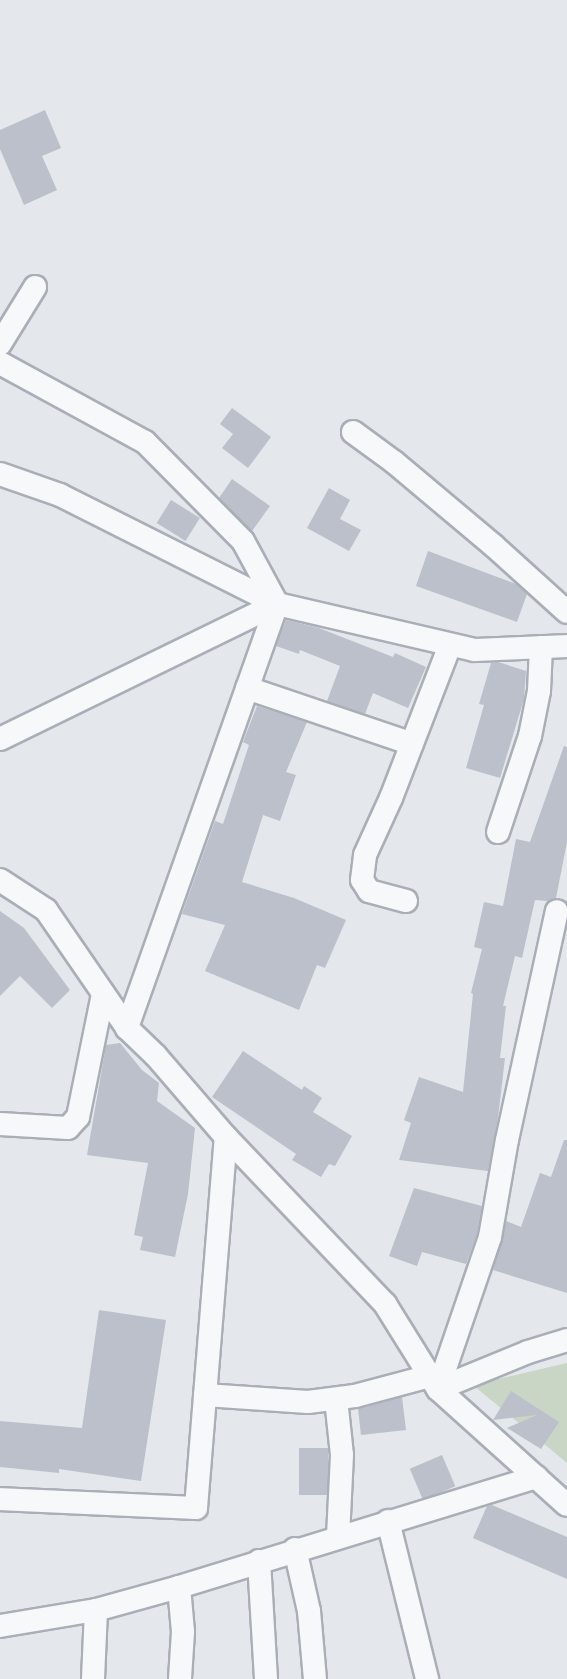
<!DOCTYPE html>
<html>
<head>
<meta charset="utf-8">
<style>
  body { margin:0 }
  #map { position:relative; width:567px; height:1679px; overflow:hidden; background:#e4e7ec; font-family:Helvetica,sans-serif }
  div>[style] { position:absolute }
  .green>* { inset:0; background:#c9d6c5 }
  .building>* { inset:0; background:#bbc0ca; transform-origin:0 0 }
  .roads { filter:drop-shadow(2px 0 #a9aeb7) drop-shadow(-2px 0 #a9aeb7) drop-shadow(0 2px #a9aeb7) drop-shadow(0 -2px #a9aeb7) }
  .street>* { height:22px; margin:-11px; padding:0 11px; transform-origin:11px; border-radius:11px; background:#f7f8fa }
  span { translate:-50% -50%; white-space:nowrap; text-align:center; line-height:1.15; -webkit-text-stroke:6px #f4f6f9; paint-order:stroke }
</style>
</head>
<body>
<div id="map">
  <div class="green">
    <div style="clip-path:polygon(567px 1363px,567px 1463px,473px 1385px)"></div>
  </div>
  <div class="building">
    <div style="clip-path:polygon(45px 110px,61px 148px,42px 156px,57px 190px,24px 205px,0 149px,0 130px)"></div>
    <div style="clip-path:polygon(232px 408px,271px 437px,248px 468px,222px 448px,233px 434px,220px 424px)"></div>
    <div style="clip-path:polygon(232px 479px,270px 506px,252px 531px,219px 498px)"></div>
    <div style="clip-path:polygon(329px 488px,350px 500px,340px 519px,361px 530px,349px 551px,307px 528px)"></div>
    <div style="left:171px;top:500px;width:34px;height:27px;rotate:32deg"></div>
    <div style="clip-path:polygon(428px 551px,516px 584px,527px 594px,517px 622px,416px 586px)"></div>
    <div style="clip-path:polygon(286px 620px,319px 628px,393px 657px,395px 653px,426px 667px,408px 708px,373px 693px,365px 714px,327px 701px,340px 666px,300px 650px,299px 654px,276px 646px)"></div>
    <div style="clip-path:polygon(498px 662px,526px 671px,524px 699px,500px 778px,466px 768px,484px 705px,479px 704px,491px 663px)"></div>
    <div style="clip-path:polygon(257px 706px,307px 722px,286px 772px,296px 775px,280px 821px,263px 815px,242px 882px,294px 898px,346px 920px,325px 968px,317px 965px,299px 1010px,205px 971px,225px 925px,182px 914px,215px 821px,223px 824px,249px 745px,243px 742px)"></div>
    <div style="clip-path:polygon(564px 746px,567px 747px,567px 842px,556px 898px,548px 901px,535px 900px,522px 958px,515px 956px,503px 1006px,506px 1006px,500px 1058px,505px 1058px,498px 1118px,488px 1171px,399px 1160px,411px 1123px,404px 1120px,419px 1077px,463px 1092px,473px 994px,471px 993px,482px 949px,474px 947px,484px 902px,503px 906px,516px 839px,530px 842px)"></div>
    <div style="clip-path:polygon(0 911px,24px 928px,70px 990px,52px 1008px,20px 976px,0 996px)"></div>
    <div style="clip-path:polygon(120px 1043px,142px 1070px,159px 1083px,157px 1101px,195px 1128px,188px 1194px,175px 1257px,140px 1250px,143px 1237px,134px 1235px,148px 1163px,87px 1155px,106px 1045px)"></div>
    <div style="clip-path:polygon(243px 1051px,302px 1090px,304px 1086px,322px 1098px,313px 1112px,352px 1136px,335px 1166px,329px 1164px,321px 1177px,292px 1160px,296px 1154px,212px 1097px)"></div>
    <div style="clip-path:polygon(564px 1140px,567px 1140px,567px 1293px,493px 1270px,506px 1221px,521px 1227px,540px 1173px,551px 1177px)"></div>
    <div style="clip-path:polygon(414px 1188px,482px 1206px,477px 1234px,466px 1264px,422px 1252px,417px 1266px,389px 1256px)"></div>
    <div style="clip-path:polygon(99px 1310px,166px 1320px,141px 1481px,59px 1469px,59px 1473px,0 1467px,0 1421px,82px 1428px)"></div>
    <div style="clip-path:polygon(511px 1391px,559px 1422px,541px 1449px,507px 1428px,537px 1415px,493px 1420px)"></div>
    <div style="clip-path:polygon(402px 1397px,406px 1430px,361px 1435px,358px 1409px)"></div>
    <div style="left:299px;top:1448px;width:29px;height:47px"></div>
    <div style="left:442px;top:1455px;width:34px;height:35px;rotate:67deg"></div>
    <div style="clip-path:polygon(492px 1505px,567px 1537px,567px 1579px,473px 1538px,487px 1506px)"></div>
  </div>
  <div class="roads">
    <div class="street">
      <div style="left:0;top:344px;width:67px;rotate:-58.4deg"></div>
      <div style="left:0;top:363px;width:165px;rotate:28.6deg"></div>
      <div style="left:145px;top:442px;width:139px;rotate:45.3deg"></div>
      <div style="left:243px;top:541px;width:72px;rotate:61.6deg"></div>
      <div style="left:277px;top:604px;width:450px;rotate:109.5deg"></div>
      <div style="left:353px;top:432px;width:51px;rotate:36.2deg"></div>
      <div style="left:394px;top:462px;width:131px;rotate:40deg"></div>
      <div style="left:494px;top:546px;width:98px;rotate:42.1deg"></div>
      <div style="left:0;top:474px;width:64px;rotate:19.3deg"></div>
      <div style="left:60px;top:495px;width:243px;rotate:26.7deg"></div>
      <div style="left:247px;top:688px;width:174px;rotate:18.7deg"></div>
      <div style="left:0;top:739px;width:308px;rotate:-26deg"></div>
      <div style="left:277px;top:604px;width:203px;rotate:13.1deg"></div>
      <div style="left:475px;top:650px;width:92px;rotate:-2.5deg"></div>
      <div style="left:498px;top:832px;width:101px;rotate:-71.6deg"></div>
      <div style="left:530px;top:736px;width:46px;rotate:-78.7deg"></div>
      <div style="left:539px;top:691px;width:44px;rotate:-87.4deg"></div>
      <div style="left:0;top:880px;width:55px;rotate:33.1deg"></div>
      <div style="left:46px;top:910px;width:143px;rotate:55.5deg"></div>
      <div style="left:127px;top:1028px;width:40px;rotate:44deg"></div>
      <div style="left:156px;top:1056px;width:107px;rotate:49.2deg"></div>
      <div style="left:226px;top:1137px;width:231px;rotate:46.4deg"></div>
      <div style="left:385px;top:1304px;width:100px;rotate:58.1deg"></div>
      <div style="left:438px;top:1389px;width:173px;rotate:42deg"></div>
      <div style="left:406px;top:901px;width:38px;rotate:-165deg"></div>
      <div style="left:369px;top:891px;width:13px;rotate:-122deg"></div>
      <div style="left:362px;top:880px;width:25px;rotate:-83deg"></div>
      <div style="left:365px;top:855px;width:63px;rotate:-65.5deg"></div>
      <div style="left:391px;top:798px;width:164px;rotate:-68.9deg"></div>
      <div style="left:0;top:1124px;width:68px;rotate:3.4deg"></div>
      <div style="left:68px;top:1128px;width:15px;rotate:-48deg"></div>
      <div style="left:78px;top:1117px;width:126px;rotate:-78.5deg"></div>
      <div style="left:438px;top:1389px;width:161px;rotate:-71.1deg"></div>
      <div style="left:490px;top:1237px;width:98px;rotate:-80.1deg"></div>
      <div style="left:507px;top:1140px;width:234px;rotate:-77.7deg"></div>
      <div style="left:438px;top:1389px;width:97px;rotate:-22.3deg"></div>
      <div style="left:528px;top:1352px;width:41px;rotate:-17.1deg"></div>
      <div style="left:205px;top:1395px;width:103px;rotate:3.9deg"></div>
      <div style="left:308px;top:1402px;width:47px;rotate:-7.3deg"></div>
      <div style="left:355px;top:1396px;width:78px;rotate:-14.9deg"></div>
      <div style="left:336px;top:1399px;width:56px;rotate:83.9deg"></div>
      <div style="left:342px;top:1455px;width:81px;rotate:92.8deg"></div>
      <div style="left:0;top:1499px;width:196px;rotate:2.6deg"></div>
      <div style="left:196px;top:1508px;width:372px;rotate:-85.4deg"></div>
      <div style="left:388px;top:1521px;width:163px;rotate:76.1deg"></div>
      <div style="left:295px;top:1549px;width:64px;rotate:77.3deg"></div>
      <div style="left:309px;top:1611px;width:68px;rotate:85deg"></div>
      <div style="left:259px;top:1561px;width:118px;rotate:86.6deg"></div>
      <div style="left:179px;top:1587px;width:45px;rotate:84.9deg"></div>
      <div style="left:183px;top:1632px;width:47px;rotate:93.7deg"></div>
      <div style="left:0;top:1626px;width:97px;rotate:-9.5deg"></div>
      <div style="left:96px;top:1610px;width:86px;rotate:-15.5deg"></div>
      <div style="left:179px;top:1587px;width:374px;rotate:-17.1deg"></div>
      <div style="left:93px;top:1679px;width:69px;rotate:-87.5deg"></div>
    </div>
  </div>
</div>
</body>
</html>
